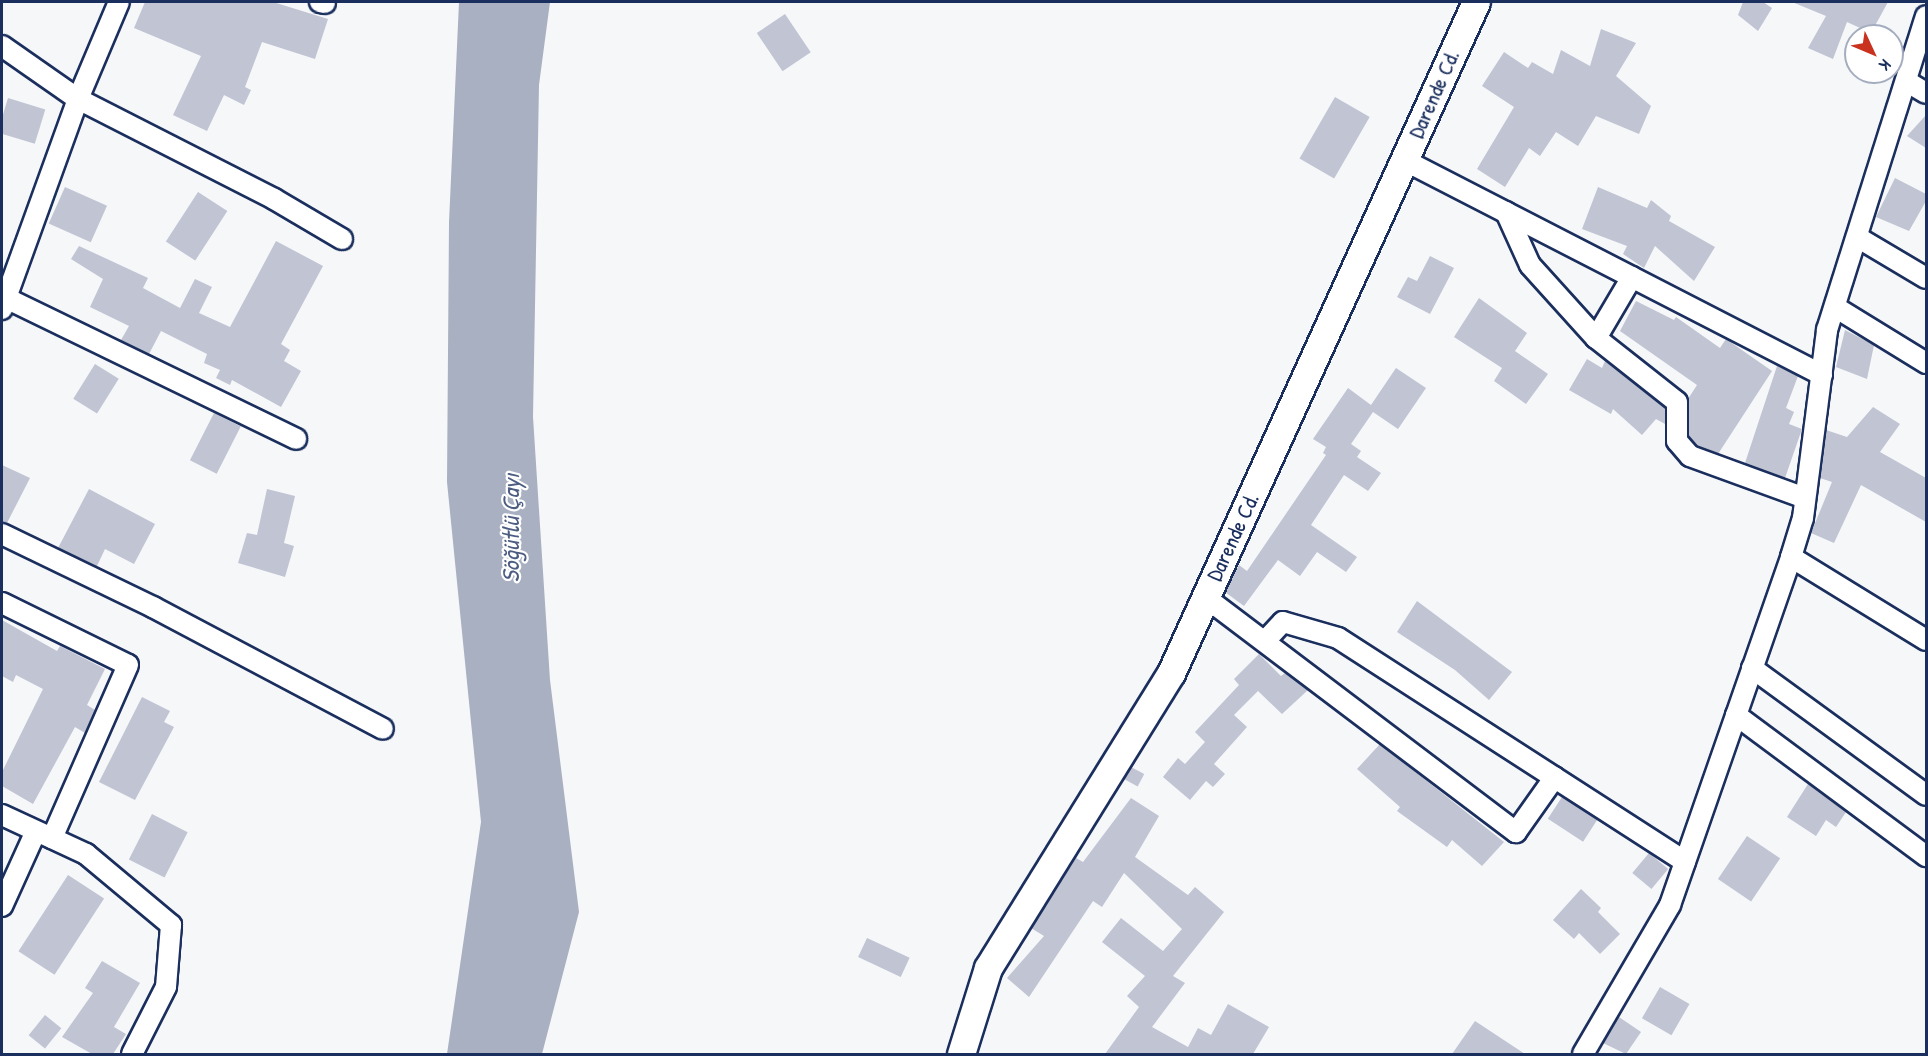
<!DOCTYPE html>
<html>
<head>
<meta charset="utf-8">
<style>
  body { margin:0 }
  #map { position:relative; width:1928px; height:1056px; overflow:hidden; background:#f6f7f9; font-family:"Patrick Hand",sans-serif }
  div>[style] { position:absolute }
  .water>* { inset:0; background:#a9b0c1 }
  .building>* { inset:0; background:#c0c4d3; transform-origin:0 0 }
  .roads { filter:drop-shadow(2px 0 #1b2f5e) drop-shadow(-2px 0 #1b2f5e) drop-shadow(0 2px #1b2f5e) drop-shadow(0 -2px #1b2f5e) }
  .street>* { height:20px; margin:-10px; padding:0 10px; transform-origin:10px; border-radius:10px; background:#fff }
  .secondary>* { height:27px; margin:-13.5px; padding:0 13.5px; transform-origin:13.5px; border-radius:13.5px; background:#fff }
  span { translate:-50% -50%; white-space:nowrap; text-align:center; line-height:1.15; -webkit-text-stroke:4.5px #fff; paint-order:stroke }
  .street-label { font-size:22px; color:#1b2f5e }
  .water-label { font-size:24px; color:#4d5c81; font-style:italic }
  .frame { position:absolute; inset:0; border:3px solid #1b2f5e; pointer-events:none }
  .north { position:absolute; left:1844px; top:24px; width:60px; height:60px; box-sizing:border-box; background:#fff; border:2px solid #a4acbf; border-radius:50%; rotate:134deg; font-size:16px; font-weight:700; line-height:24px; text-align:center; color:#1b2f5e }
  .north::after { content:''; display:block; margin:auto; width:21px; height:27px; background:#c8321e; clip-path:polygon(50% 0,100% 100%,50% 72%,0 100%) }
</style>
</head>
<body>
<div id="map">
  <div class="water">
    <div style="clip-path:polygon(459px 2px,550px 2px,539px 85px,533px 417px,550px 680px,579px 912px,542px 1054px,447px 1054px,481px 822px,447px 482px,449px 222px)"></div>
  </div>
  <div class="building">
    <div style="clip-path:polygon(145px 2px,273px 2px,328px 19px,315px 59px,262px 42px,245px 87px,251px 90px,244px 105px,224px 95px,207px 131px,173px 115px,201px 56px,134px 28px)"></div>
    <div style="clip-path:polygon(1743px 2px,1763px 2px,1772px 8px,1758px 31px,1738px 15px)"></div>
    <div style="clip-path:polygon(1792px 2px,1888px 2px,1871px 33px,1847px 22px,1833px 59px,1808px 48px,1826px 16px)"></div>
    <div style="left:785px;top:14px;width:46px;height:34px;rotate:56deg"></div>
    <div style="clip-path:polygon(1601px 29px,1636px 43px,1616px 76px,1651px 106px,1639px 134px,1596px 116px,1578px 146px,1556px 132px,1540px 156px,1529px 148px,1505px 187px,1477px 169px,1514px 107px,1482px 86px,1504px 52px,1528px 68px,1532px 62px,1553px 74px,1561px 50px,1590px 66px)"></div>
    <div style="left:1335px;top:97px;width:40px;height:71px;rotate:30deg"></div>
    <div style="left:8px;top:98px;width:39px;height:36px;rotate:17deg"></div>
    <div style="clip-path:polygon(1926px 115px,1926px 148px,1907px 136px)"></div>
    <div style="clip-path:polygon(1895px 178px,1926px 194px,1926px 201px,1909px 231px,1876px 217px)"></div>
    <div style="left:65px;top:187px;width:46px;height:40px;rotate:24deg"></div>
    <div style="clip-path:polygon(1598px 187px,1647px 208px,1651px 200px,1671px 216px,1669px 221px,1715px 247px,1694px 281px,1655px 246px,1644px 268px,1623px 254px,1627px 246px,1582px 229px)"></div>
    <div style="left:198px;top:192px;width:35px;height:59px;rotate:33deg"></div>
    <div style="clip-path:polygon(276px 241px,323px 266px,281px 344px,290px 350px,284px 361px,301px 371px,281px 407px,232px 380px,230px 385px,216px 378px,220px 370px,204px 363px,207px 354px,161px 331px,149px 354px,121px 340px,129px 326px,90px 307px,103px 279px,71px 259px,79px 246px,148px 278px,143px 288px,180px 308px,195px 279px,212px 287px,199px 313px,230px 327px)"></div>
    <div style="clip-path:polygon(1430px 256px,1454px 268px,1430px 314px,1397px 297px,1408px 277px,1417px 281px)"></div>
    <div style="clip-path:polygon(1479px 298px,1527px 333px,1515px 351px,1548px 374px,1526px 404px,1494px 381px,1502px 368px,1454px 337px)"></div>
    <div style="clip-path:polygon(1636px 301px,1674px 320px,1676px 317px,1720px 348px,1726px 339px,1772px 371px,1718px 454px,1700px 447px,1689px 437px,1688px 399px,1697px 385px,1620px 331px)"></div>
    <div style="clip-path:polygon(1845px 330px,1874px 345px,1867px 379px,1836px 367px)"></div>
    <div style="clip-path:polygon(1587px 359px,1602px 368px,1605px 361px,1665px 408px,1665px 424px,1656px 419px,1642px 435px,1613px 409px,1611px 414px,1569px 390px)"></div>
    <div style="left:95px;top:364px;width:28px;height:41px;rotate:32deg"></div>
    <div style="clip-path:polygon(1777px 366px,1798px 376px,1786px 408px,1794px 412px,1789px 424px,1802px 429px,1785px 478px,1745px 463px)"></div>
    <div style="clip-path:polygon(1396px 368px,1426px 388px,1398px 429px,1373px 412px,1351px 444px,1361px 451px,1357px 457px,1381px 473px,1368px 491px,1344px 475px,1311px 525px,1357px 557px,1346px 572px,1317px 552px,1300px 576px,1278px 560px,1244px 606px,1225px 592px,1239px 565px,1247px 571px,1326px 455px,1323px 453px,1326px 447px,1313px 439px,1348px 388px,1371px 405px)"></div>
    <div style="clip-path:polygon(1873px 407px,1900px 424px,1880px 452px,1926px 478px,1926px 522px,1861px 485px,1834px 543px,1811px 533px,1832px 482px,1820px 478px,1826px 430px,1847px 437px)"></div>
    <div style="left:214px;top:413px;width:30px;height:53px;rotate:27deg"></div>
    <div style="clip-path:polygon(2px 465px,30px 478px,7px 523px,2px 522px)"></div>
    <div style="clip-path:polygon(89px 489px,155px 524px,134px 564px,105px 549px,97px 566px,58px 548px)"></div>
    <div style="clip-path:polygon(267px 489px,295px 496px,284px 543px,294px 546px,285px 577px,238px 563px,247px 533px,257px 535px)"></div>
    <div style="clip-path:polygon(1417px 601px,1512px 672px,1489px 700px,1455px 670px,1397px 632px)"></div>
    <div style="clip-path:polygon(2px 620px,57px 651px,60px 646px,105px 669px,87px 705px,95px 710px,85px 733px,75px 727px,33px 804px,2px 786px,2px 772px,43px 689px,16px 675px,13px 682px,2px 676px)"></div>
    <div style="clip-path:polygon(1259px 654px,1281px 676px,1285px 673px,1308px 690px,1282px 714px,1258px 691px,1234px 715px,1247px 727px,1214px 764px,1225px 774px,1213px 787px,1206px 781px,1190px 800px,1163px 777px,1178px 758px,1185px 764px,1205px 742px,1195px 732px,1239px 685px,1234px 679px)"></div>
    <div style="clip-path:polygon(142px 697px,170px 711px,164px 722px,174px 727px,135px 800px,99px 782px)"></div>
    <div style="clip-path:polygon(1380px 744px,1504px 842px,1482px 866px,1452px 840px,1447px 847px,1397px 811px,1400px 807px,1357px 769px)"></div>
    <div style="left:1131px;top:767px;width:15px;height:14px;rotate:28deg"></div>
    <div style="clip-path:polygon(1808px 784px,1846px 812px,1836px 827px,1826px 820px,1816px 836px,1787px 817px)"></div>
    <div style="left:1562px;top:797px;width:42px;height:26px;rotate:33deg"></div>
    <div style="clip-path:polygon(1131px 798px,1159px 816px,1135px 857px,1188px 895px,1195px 887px,1224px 912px,1173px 976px,1185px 983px,1152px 1027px,1188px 1047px,1198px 1028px,1211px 1035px,1228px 1004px,1269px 1027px,1253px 1054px,1105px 1054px,1139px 1007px,1127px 996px,1145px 976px,1102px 942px,1121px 918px,1163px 951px,1182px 929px,1124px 873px,1102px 907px,1093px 901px,1029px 997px,1007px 978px,1044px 936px,1031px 928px,1076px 858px,1083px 862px)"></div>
    <div style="left:152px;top:814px;width:40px;height:51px;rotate:27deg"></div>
    <div style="left:1747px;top:836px;width:40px;height:52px;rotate:34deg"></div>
    <div style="left:1649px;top:853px;width:25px;height:26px;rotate:40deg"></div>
    <div style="left:68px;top:875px;width:43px;height:91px;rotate:33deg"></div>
    <div style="clip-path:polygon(1581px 889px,1601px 908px,1598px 912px,1620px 934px,1600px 954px,1579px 933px,1574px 939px,1553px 920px)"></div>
    <div style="left:867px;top:938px;width:47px;height:21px;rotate:25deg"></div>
    <div style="clip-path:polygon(102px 961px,140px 983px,114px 1027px,126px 1034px,113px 1054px,92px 1054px,62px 1037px,93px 993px,85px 988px)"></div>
    <div style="left:1660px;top:987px;width:34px;height:36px;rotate:30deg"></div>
    <div style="left:45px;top:1015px;width:21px;height:26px;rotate:39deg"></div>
    <div style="clip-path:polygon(1619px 1017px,1641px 1032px,1626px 1054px,1603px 1043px)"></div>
    <div style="clip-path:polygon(1475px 1021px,1525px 1054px,1452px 1054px)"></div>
  </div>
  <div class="roads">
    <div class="street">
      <div style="left:320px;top:2px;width:5px;rotate:11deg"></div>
      <div style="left:2px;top:46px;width:93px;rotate:34.9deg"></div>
      <div style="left:78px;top:99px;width:220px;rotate:27deg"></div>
      <div style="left:274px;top:199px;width:79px;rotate:30.5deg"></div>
      <div style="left:1906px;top:81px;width:23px;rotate:31deg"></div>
      <div style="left:1404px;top:160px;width:470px;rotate:27.2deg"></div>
      <div style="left:1506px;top:212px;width:58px;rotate:65.6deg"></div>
      <div style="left:1530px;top:265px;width:98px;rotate:47.9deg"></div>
      <div style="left:1857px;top:237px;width:80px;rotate:30.7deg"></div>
      <div style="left:1632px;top:277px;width:71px;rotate:120.5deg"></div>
      <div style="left:1596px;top:338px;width:103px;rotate:38.3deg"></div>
      <div style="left:1677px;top:402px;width:39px;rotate:90deg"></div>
      <div style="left:1677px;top:441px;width:20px;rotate:49deg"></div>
      <div style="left:1690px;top:456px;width:122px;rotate:20.1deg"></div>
      <div style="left:2px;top:296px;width:327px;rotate:25.9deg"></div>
      <div style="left:1835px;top:307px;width:107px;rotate:31.6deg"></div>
      <div style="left:2px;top:309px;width:223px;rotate:-70.1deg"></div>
      <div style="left:78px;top:99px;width:105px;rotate:-67.1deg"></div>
      <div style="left:2px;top:534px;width:168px;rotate:25.8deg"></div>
      <div style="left:153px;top:607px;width:260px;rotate:27.9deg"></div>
      <div style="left:1791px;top:557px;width:158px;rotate:31.6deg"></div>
      <div style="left:1205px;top:597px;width:390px;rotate:37.1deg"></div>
      <div style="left:1516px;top:832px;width:67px;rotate:-54.7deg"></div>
      <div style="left:2px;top:603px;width:140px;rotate:26.2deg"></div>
      <div style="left:128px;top:665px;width:189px;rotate:113.7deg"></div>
      <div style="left:1265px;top:641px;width:26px;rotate:-47deg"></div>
      <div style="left:1283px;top:622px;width:57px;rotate:16.2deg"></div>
      <div style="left:1338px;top:638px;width:413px;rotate:32.8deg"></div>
      <div style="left:1752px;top:668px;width:215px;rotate:36.1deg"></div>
      <div style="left:1736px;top:715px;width:237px;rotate:36.6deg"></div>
      <div style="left:2px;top:815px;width:93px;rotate:24.9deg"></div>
      <div style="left:86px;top:854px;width:111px;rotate:39.9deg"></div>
      <div style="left:171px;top:925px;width:62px;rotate:94.6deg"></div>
      <div style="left:166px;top:987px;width:75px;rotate:116.9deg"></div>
      <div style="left:2px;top:906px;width:82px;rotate:-65.6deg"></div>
      <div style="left:1583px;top:1054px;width:173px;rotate:-59.7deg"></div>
      <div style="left:1670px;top:905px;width:368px;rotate:-70.8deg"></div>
      <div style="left:1791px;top:557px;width:41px;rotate:-72.9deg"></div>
      <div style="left:1803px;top:518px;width:190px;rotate:-82.7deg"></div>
      <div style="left:1827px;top:330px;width:329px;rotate:-72.5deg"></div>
    </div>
    <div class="secondary">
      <div style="left:961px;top:1054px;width:90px;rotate:-72.6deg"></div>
      <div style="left:988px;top:968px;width:347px;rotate:-58.2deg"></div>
      <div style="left:1171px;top:673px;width:737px;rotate:-65.56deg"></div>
    </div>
  </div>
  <div class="street-label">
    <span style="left:1434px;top:94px;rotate:-66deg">Darende Cd.</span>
    <span style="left:1233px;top:537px;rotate:-65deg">Darende Cd.</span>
  </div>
  <div class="water-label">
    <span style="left:511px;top:528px;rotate:-90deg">Söğütlü Çayı</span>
  </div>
  <div class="frame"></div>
  <div class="north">K</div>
</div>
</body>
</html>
